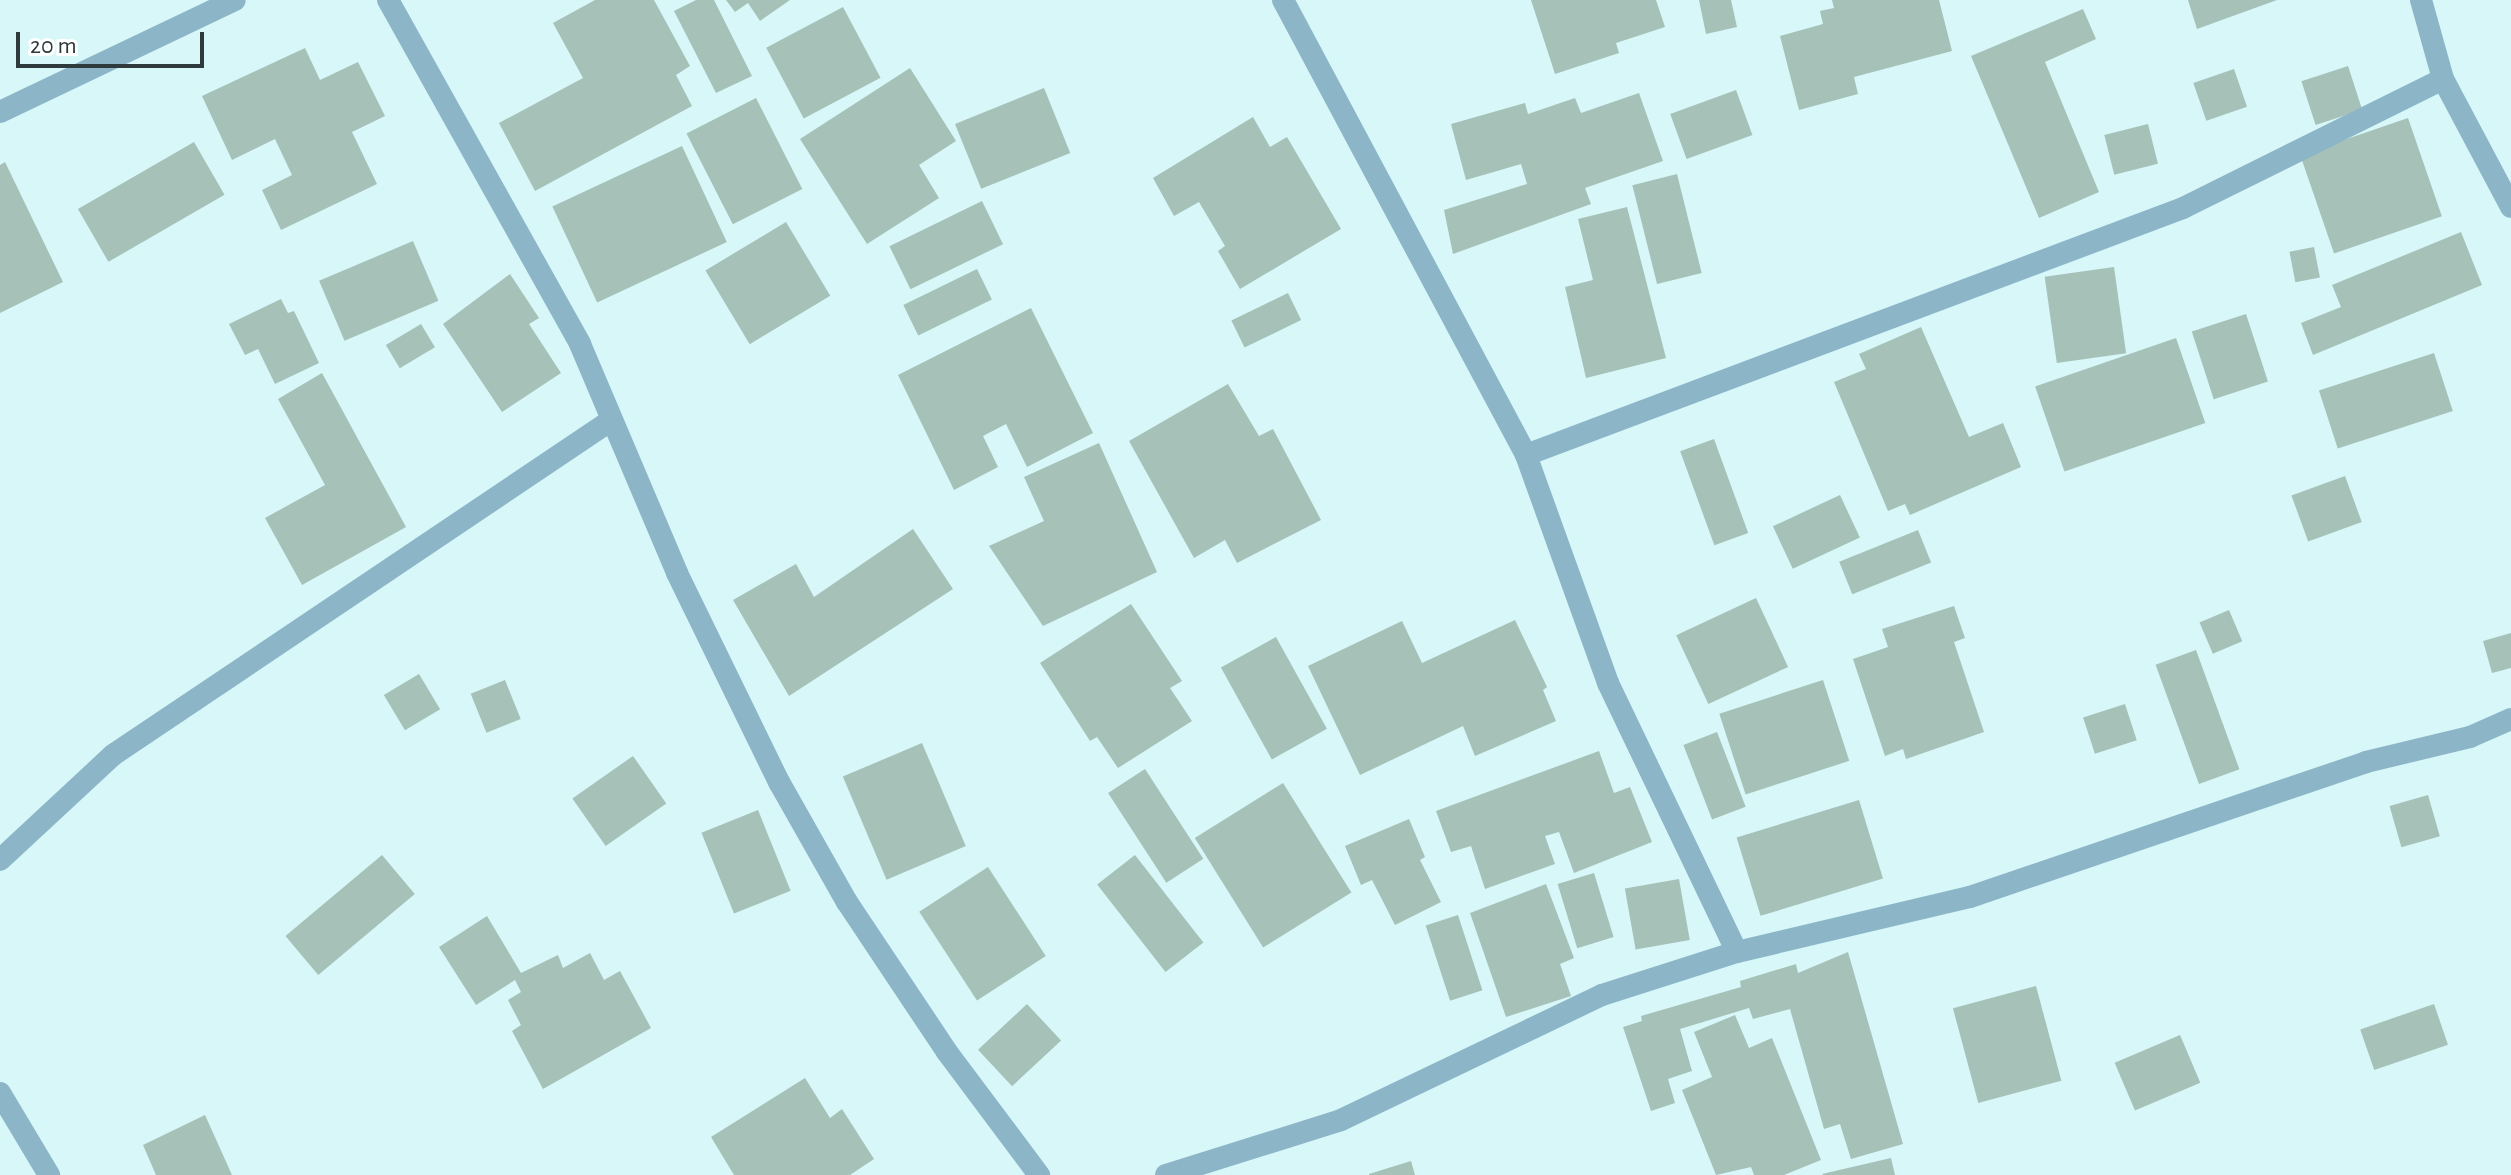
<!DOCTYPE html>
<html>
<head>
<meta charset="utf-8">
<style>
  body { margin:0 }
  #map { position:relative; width:2511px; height:1175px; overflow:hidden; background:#d7f7f8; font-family:"Alegreya Sans",sans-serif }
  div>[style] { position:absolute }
  .building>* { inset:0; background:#a6c1b7; transform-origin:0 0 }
  .minor>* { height:22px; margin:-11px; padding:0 11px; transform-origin:11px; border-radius:11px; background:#8cb6c8 }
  span { translate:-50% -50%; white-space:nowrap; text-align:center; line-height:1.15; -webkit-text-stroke:7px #fff; paint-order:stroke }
  .scale { position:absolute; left:16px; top:32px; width:188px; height:36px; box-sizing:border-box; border:4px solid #2e3a3b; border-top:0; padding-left:10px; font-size:24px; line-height:28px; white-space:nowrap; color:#2e3a3b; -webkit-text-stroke:6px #fff; paint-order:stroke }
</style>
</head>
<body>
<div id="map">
  <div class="building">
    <div style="clip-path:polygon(595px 0,654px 0,690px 66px,676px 75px,692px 106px,535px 191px,499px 123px,583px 78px,553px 23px)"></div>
    <div style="clip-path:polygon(696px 0,714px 0,752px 76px,716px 93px,674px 11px)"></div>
    <div style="clip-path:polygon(726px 0,790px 0,760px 21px,748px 3px,735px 12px)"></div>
    <div style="clip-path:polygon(1531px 0,1656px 0,1665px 27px,1616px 43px,1619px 53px,1555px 74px)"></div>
    <div style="clip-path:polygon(1699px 0,1731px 0,1737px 27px,1706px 34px)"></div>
    <div style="clip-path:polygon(1832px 0,1939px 0,1952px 51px,1854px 77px,1858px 94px,1799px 110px,1780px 36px,1823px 24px,1820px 11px,1834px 8px)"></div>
    <div style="clip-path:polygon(2188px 0,2277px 0,2197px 29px)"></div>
    <div style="left:843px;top:7px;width:80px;height:87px;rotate:62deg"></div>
    <div style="clip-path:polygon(2083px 9px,2096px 39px,2045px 62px,2099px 192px,2039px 218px,1971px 56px)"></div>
    <div style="clip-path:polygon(305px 48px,320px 80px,358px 62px,385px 116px,352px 132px,377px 184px,281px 230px,262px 190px,292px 175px,275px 139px,232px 160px,202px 96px)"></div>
    <div style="left:2348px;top:66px;width:46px;height:49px;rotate:72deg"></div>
    <div style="clip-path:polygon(910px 68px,956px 141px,919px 165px,939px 198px,867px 244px,800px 139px)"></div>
    <div style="left:2234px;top:69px;width:40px;height:43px;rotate:71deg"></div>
    <div style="left:1044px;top:88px;width:70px;height:96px;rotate:68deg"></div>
    <div style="left:1736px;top:90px;width:48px;height:70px;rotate:70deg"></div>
    <div style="clip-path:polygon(1639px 93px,1663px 161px,1585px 188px,1591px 204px,1453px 254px,1444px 210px,1527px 184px,1521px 164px,1466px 180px,1451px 124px,1525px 103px,1528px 114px,1575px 98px,1581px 113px)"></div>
    <div style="left:756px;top:98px;width:102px;height:78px;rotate:63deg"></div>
    <div style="clip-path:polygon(1253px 117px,1270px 147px,1287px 137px,1341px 229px,1240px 289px,1218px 251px,1225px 246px,1199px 202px,1174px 216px,1153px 178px)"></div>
    <div style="left:2408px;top:118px;width:104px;height:114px;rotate:71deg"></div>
    <div style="left:2148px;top:124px;width:41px;height:45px;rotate:76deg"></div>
    <div style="left:194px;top:142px;width:61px;height:134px;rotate:60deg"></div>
    <div style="left:682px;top:146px;width:106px;height:143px;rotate:65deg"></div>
    <div style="clip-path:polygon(5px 162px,63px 282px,0 313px,0 165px)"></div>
    <div style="left:1677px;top:174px;width:102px;height:46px;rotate:76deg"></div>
    <div style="left:982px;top:201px;width:48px;height:103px;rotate:64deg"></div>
    <div style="clip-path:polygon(1627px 207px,1666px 358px,1586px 378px,1565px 287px,1593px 280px,1578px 219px)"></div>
    <div style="left:786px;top:222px;width:86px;height:94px;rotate:59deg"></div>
    <div style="clip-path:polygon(2461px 232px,2482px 285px,2313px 355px,2301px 323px,2341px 307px,2332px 285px)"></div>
    <div style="left:413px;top:241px;width:65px;height:102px;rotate:67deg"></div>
    <div style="left:2314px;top:247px;width:31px;height:25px;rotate:79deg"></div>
    <div style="left:2114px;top:267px;width:87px;height:70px;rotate:82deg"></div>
    <div style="left:977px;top:269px;width:34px;height:82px;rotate:64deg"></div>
    <div style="clip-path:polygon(510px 274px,539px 318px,529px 324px,561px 373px,502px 412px,443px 324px)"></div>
    <div style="left:1288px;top:293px;width:30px;height:63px;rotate:64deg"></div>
    <div style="clip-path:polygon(281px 299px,288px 313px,294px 311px,319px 363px,275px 384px,258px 349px,245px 355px,229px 324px)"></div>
    <div style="clip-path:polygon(1031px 308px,1093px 433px,1027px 467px,1006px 424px,983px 436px,998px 467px,954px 490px,898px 375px)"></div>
    <div style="left:2246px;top:314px;width:71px;height:57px;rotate:72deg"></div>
    <div style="left:421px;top:324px;width:27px;height:41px;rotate:59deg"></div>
    <div style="clip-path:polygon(1921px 327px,1969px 437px,2003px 423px,2021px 467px,1910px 515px,1905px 504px,1888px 511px,1834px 382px,1866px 369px,1859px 354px)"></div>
    <div style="left:2176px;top:338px;width:90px;height:149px;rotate:71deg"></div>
    <div style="left:2434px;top:353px;width:61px;height:121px;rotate:72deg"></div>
    <div style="clip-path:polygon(322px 373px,406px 527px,302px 585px,265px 518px,325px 485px,278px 399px)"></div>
    <div style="clip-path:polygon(1228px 384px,1259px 436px,1273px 429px,1321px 520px,1237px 563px,1225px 540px,1194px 558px,1129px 441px)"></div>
    <div style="left:1714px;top:439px;width:100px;height:36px;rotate:70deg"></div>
    <div style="clip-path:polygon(1099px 443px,1157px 572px,1043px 626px,989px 546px,1044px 521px,1024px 477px)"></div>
    <div style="left:2345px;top:476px;width:49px;height:57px;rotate:70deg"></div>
    <div style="left:1840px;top:495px;width:47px;height:74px;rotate:65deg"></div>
    <div style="clip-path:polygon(913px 529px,953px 589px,789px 696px,733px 600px,796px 564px,814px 597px)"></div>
    <div style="left:1918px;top:530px;width:35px;height:85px;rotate:68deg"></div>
    <div style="left:1756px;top:598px;width:76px;height:88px;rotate:65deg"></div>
    <div style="clip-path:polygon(1131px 604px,1182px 681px,1170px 688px,1192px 721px,1118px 768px,1097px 737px,1090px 741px,1040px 663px)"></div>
    <div style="clip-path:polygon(1954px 606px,1965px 638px,1954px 642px,1984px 732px,1906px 759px,1903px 749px,1885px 756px,1853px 659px,1888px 647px,1882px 629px)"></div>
    <div style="left:2229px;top:610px;width:34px;height:32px;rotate:67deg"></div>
    <div style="clip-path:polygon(1515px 620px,1547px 687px,1543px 690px,1556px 721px,1475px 756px,1463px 726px,1360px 775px,1308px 666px,1402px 621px,1422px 663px)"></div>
    <div style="clip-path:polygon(2511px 633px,2511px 668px,2492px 673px,2483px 641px)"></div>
    <div style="left:1276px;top:637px;width:105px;height:63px;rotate:61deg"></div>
    <div style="left:2196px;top:650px;width:127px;height:43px;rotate:70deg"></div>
    <div style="left:419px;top:674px;width:41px;height:41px;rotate:59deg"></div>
    <div style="left:505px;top:680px;width:42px;height:37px;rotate:68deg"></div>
    <div style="left:1823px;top:680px;width:85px;height:109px;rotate:72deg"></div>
    <div style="left:2125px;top:704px;width:38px;height:44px;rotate:72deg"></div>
    <div style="left:1717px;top:732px;width:80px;height:36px;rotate:69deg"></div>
    <div style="left:922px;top:743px;width:112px;height:86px;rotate:67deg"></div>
    <div style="clip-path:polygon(1599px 751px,1614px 793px,1630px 787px,1652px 842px,1574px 873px,1559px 832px,1545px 836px,1555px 864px,1485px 889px,1471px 846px,1451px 852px,1436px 811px)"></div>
    <div style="left:633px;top:756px;width:58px;height:74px;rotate:55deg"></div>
    <div style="left:1145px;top:769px;width:107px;height:44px;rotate:57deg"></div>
    <div style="left:1283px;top:783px;width:129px;height:104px;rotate:58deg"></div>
    <div style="left:2428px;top:795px;width:43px;height:40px;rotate:74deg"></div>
    <div style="left:1859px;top:800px;width:82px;height:128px;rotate:73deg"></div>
    <div style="left:758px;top:810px;width:87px;height:61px;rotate:68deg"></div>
    <div style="clip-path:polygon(1409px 819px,1425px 857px,1420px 860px,1441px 902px,1395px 925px,1372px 880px,1361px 885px,1345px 846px)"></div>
    <div style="left:382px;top:855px;width:51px;height:126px;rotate:50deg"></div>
    <div style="left:1135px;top:855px;width:111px;height:48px;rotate:52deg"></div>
    <div style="left:988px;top:867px;width:106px;height:82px;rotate:57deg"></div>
    <div style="left:1594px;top:873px;width:67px;height:38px;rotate:73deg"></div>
    <div style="left:1679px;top:879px;width:62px;height:55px;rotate:80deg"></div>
    <div style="clip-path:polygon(1546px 884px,1574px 958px,1560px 964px,1571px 996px,1506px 1017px,1470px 913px)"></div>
    <div style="left:1458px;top:915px;width:79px;height:34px;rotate:72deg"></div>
    <div style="clip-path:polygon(487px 916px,521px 973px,558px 955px,563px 968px,590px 953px,604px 980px,620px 971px,651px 1028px,543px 1089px,512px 1031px,521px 1025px,508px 1000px,521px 992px,515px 980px,476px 1005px,439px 947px)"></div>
    <div style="clip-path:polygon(1848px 952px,1903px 1144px,1851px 1159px,1840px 1124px,1824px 1129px,1790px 1009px,1753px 1019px,1749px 1008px,1680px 1029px,1692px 1071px,1668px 1079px,1675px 1103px,1651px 1111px,1623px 1027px,1642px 1021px,1641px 1016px,1741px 987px,1740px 981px,1796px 964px,1798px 973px)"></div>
    <div style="left:2036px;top:986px;width:98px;height:86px;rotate:75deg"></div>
    <div style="left:1027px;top:1004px;width:50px;height:67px;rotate:47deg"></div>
    <div style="left:2434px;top:1004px;width:43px;height:78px;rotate:71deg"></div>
    <div style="clip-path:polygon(1735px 1015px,1749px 1048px,1772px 1038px,1821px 1160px,1784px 1175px,1754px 1175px,1751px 1167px,1716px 1175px,1682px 1090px,1712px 1077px,1694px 1032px)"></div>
    <div style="left:2180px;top:1035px;width:52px;height:71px;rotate:67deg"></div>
    <div style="clip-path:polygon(805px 1078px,830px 1118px,842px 1109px,874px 1159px,850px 1175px,734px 1175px,711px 1137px)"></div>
    <div style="clip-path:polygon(205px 1115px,232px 1175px,156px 1175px,143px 1145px)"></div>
    <div style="clip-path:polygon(1891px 1158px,1895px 1175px,1823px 1175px,1822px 1174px)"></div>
    <div style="clip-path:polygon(1411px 1161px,1415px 1175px,1369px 1175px,1369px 1174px)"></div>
  </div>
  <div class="minor">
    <div style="left:388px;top:0;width:394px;rotate:60.8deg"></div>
    <div style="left:580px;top:344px;width:249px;rotate:67deg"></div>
    <div style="left:677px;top:573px;width:233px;rotate:64deg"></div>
    <div style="left:779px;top:782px;width:138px;rotate:60.5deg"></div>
    <div style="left:847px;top:902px;width:180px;rotate:56.3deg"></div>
    <div style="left:947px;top:1052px;width:154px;rotate:53.2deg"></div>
    <div style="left:1283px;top:0;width:516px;rotate:61.89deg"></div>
    <div style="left:1526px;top:455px;width:242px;rotate:70.2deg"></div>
    <div style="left:1608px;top:683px;width:298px;rotate:64.4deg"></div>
    <div style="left:2421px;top:0;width:82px;rotate:74.4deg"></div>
    <div style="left:2443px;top:79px;width:145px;rotate:62deg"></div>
    <div style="left:0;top:112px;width:260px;rotate:-25.5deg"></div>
    <div style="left:1526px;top:455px;width:702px;rotate:-20.6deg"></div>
    <div style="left:2183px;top:208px;width:290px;rotate:-26.4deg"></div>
    <div style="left:0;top:860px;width:154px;rotate:-42.9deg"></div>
    <div style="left:113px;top:755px;width:599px;rotate:-33.9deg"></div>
    <div style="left:0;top:1093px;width:96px;rotate:59.1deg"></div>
    <div style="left:1166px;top:1175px;width:183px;rotate:-17.4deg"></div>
    <div style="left:1341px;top:1120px;width:289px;rotate:-25.6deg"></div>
    <div style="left:1602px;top:995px;width:142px;rotate:-17.7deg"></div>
    <div style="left:1737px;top:952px;width:239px;rotate:-13.3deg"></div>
    <div style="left:1970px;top:897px;width:418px;rotate:-18.8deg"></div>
    <div style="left:2366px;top:762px;width:107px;rotate:-13.5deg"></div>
    <div style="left:2470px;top:737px;width:45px;rotate:-23.7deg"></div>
  </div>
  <div class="scale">20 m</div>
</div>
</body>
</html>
